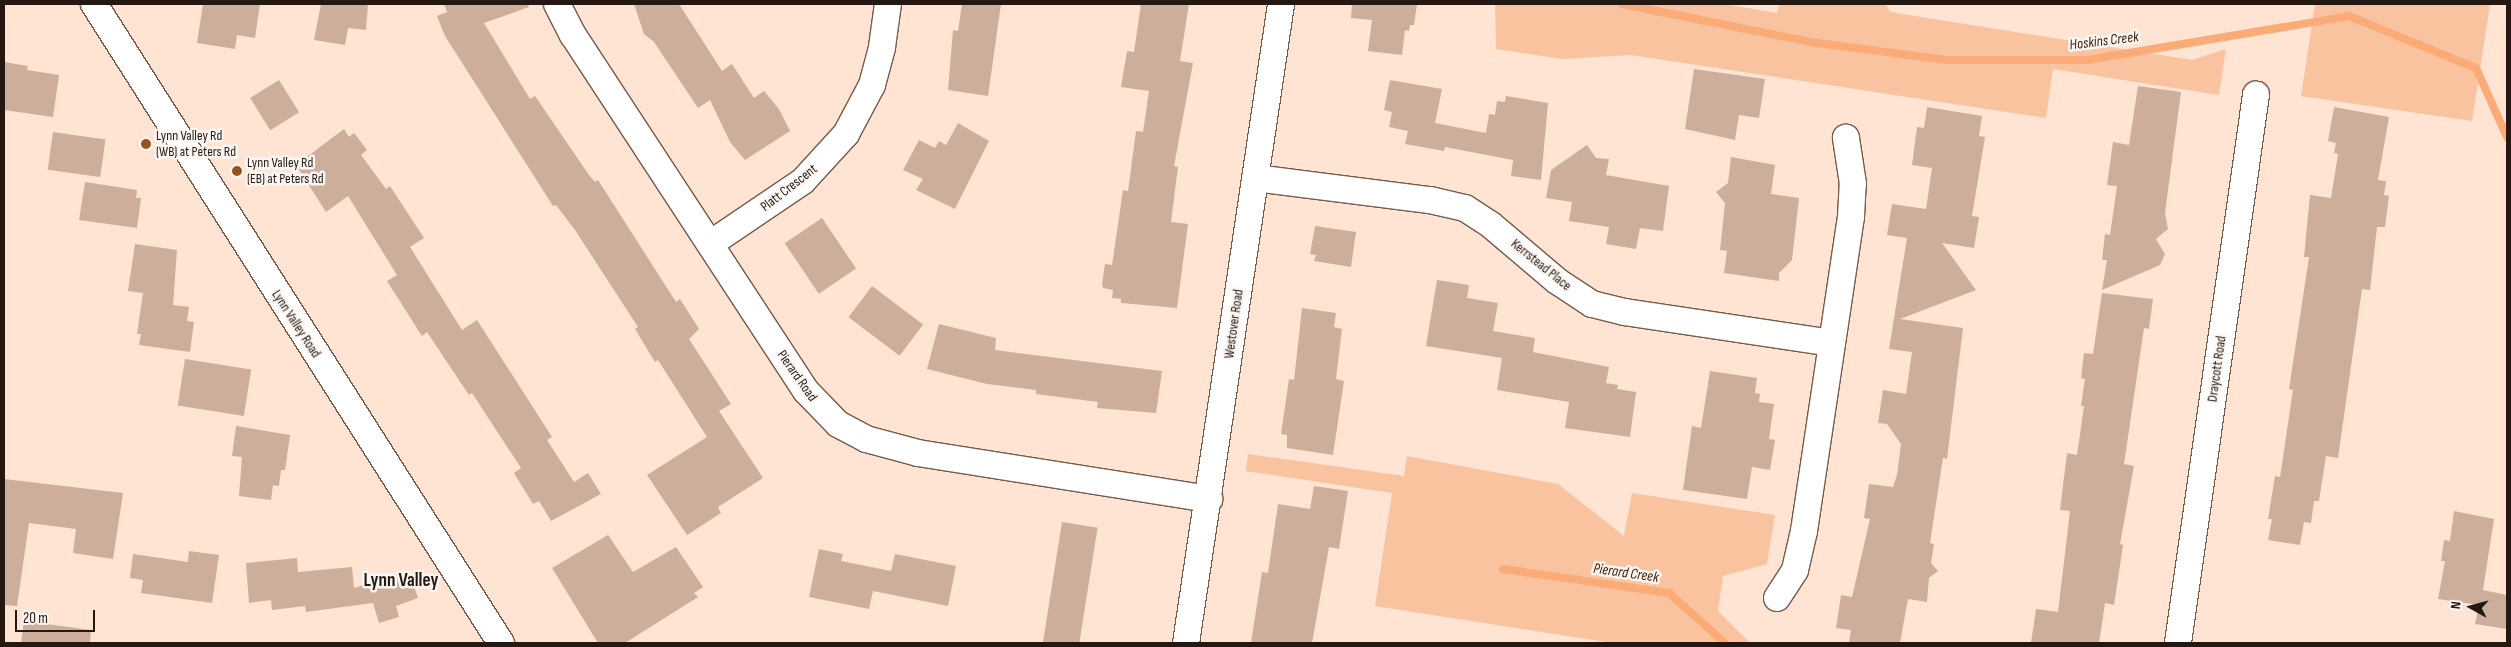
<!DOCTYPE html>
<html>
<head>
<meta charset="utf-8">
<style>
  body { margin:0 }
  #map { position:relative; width:2511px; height:647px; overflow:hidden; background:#ffe4d4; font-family:"Sofia Sans Condensed",sans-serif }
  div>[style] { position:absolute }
  .green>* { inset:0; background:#fac3a0 }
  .stream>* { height:8px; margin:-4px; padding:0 4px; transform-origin:4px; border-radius:4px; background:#faab77 }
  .building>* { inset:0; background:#cdae9b; transform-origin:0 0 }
  .roads { filter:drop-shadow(1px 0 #765a49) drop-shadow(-1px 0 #765a49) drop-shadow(0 1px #765a49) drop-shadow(0 -1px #765a49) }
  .minor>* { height:26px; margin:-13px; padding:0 13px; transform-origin:13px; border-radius:13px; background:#fff }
  .dots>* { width:14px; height:14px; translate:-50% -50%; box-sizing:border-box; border:2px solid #fcf6f2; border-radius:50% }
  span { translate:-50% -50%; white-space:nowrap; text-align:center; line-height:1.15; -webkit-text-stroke:5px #fcf6f2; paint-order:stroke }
  .poi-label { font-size:14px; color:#241912 }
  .left { translate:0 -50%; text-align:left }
  .street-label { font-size:14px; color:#241912 }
  .water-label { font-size:15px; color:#40210b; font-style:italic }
  .district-label { font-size:19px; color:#241912; font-weight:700 }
  .frame { position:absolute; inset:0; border:5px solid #241912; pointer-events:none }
  .north { position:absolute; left:2446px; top:582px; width:50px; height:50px; -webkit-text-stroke:4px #fcf6f2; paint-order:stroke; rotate:277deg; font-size:14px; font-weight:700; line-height:20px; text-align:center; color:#241912 }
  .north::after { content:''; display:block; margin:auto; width:18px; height:22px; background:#241912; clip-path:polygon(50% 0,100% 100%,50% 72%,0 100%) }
  .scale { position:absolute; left:15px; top:610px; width:80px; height:22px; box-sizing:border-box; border:2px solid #241912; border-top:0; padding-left:6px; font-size:15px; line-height:18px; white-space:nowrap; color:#241912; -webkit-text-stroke:4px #fcf6f2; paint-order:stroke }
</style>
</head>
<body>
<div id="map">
  <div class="green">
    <div style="clip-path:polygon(1495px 4px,1724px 4px,1777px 13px,1779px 4px,1886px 4px,1890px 12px,2192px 60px,2226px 49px,2219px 95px,2053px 69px,2046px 118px,1631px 55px,1562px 59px,1496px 49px)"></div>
    <div style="clip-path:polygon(2315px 4px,2490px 4px,2472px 121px,2301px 96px)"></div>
    <div style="clip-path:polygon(1248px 454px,1404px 476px,1407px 456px,1558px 484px,1624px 536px,1632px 493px,1775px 515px,1767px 564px,1723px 576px,1718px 611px,1750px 643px,1612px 643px,1375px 606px,1392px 493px,1246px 471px)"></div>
  </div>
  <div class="stream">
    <div style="left:1622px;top:4px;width:192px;rotate:11.4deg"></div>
    <div style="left:1810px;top:42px;width:138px;rotate:7.5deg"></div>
    <div style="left:1947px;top:60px;width:140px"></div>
    <div style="left:2087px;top:60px;width:266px;rotate:-9.5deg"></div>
    <div style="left:2349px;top:16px;width:137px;rotate:22.3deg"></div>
    <div style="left:2476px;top:68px;width:76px;rotate:65.8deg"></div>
    <div style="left:1503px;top:569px;width:168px;rotate:8.2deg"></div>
    <div style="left:1669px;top:593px;width:75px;rotate:41.8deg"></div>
  </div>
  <div class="building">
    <div style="clip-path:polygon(203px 4px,260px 4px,255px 38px,237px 35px,235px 49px,197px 43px)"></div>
    <div style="clip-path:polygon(321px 4px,368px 4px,366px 30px,348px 28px,345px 45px,314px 40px)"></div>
    <div style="clip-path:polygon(444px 4px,528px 4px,529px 7px,484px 23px,530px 99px,535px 96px,589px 175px,595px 182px,598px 180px,676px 302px,680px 299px,699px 329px,689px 339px,731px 404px,719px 411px,763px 478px,718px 507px,721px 513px,687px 535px,647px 475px,707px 437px,658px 360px,655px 362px,635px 329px,638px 327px,575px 230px,556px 205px,553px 206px,445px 36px,437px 16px,447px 12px)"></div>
    <div style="clip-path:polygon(634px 4px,679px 4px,722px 71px,732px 64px,754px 98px,764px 91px,779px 109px,790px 131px,745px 160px,730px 142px,710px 100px,698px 108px,654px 42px,644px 34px)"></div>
    <div style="clip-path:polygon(962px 4px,1001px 4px,988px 96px,948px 90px,953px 30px,958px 31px)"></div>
    <div style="clip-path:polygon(1141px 4px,1189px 4px,1180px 61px,1193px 63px,1174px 166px,1178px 167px,1171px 222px,1188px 224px,1177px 308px,1121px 303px,1121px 299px,1112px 298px,1113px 290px,1103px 288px,1102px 284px,1105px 264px,1112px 265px,1123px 190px,1128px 191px,1136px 131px,1143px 132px,1149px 91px,1121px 87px,1127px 51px,1134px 52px)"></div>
    <div style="clip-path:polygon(1352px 4px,1417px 4px,1414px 25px,1410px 25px,1409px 31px,1405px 30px,1402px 55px,1368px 51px,1372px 20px,1351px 18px)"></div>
    <div style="clip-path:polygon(4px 62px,28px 66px,27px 70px,59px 75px,53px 117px,4px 110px)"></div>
    <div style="clip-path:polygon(1694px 69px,1765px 79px,1759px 118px,1739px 115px,1735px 140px,1685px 129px)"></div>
    <div style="left:279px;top:80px;width:38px;height:34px;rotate:58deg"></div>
    <div style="clip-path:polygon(1390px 80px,1442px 89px,1435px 123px,1486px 133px,1489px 114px,1495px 115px,1497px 101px,1505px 102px,1506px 96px,1548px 103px,1541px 180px,1511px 176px,1513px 160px,1445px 147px,1444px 151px,1405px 144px,1408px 131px,1389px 127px,1392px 112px,1384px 110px)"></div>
    <div style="clip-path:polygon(2138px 86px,2181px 92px,2165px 213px,2168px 229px,2156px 239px,2165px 254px,2160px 265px,2102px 290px,2107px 260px,2102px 260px,2105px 234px,2110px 235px,2117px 186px,2107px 185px,2113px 142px,2129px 145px)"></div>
    <div style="clip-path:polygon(1927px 107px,1982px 116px,1979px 136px,1985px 137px,1972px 216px,1979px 217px,1974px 248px,1942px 243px,1976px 290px,1900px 319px,1963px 328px,1947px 459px,1943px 458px,1930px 543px,1934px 544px,1931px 563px,1938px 571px,1929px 578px,1927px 602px,1908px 599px,1900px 643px,1849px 643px,1851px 630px,1836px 628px,1841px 595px,1852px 597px,1870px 519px,1864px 518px,1869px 484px,1893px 487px,1897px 475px,1901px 444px,1887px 424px,1878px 423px,1883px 390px,1906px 394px,1912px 352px,1889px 349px,1907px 238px,1887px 235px,1892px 204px,1926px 209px,1932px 168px,1912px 165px,1917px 127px,1924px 128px)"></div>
    <div style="clip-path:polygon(2334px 107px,2389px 117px,2378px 180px,2386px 181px,2384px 195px,2389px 196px,2385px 227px,2377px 227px,2370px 290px,2362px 289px,2338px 458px,2326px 456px,2319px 501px,2314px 501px,2311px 523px,2304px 522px,2300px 545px,2268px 540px,2272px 519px,2268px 519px,2275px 476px,2280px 477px,2293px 390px,2289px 389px,2309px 257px,2304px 257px,2310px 195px,2331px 198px,2338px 154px,2334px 153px,2336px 143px,2328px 141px)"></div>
    <div style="clip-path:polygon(958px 123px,989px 141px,955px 209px,916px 190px,923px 179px,903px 170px,919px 140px,935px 148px,939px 141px,946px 145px)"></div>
    <div style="clip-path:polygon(344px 129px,349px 137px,354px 133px,367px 150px,361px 155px,386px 189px,390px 186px,424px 238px,410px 247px,462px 330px,477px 320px,552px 437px,547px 440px,574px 482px,588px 473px,601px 494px,551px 521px,539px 501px,533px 504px,514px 473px,521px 468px,472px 393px,469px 395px,427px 332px,422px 336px,387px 281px,397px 275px,348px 196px,326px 212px,296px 165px)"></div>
    <div style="left:53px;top:132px;width:53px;height:38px;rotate:8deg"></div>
    <div style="clip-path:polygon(1587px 145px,1596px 158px,1609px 159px,1606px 175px,1669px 186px,1663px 231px,1640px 228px,1636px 249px,1606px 244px,1609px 227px,1569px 221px,1572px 202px,1546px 198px,1551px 170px)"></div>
    <div style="clip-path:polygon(1731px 157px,1775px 165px,1771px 194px,1799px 198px,1792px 260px,1779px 273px,1779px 281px,1724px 273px,1727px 251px,1720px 250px,1725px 203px,1716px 192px,1728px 183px)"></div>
    <div style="clip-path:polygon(85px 182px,137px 190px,136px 198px,141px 198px,137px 228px,79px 220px)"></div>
    <div style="left:822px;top:218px;width:61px;height:45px;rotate:56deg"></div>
    <div style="clip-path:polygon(1315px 226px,1356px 232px,1351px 267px,1314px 261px,1316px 255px,1310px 254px)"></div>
    <div style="clip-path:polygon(135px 244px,177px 250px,173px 305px,189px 307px,187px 321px,194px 322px,190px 352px,139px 345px,141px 334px,137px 334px,143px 293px,128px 291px)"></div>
    <div style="clip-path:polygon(1437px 280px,1469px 285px,1467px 298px,1498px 303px,1493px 331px,1535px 338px,1533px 352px,1609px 367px,1606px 383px,1618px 385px,1617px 389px,1636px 392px,1630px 437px,1565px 428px,1569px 402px,1497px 390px,1502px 358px,1426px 346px)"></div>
    <div style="left:872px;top:286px;width:64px;height:39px;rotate:37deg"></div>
    <div style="clip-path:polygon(2102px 293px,2153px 299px,2149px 329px,2144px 328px,2124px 464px,2134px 466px,2120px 544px,2123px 545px,2114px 605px,2105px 603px,2099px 643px,2031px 643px,2036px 609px,2058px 612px,2070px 511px,2060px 510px,2067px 453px,2077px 455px,2084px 406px,2081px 406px,2085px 379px,2081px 378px,2084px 353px,2093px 354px)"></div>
    <div style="clip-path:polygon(1302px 308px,1336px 313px,1334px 327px,1342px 329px,1336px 379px,1344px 381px,1333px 455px,1287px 448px,1287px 435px,1281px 434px,1289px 379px,1294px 380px)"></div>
    <div style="clip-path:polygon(939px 324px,996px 338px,995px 350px,1162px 371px,1156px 413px,1097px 408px,1098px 402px,1036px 394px,1036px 390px,987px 384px,927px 369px)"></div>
    <div style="left:185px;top:359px;width:67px;height:47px;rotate:9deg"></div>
    <div style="clip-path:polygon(1710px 371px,1757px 378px,1755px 393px,1760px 394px,1759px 402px,1774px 404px,1769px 439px,1775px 440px,1770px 470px,1752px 467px,1747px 499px,1683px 490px,1692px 426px,1701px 428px)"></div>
    <div style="clip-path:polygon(236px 426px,290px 435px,285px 470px,281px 470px,279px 486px,273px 485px,271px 500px,239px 496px,242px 457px,232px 456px)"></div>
    <div style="clip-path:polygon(4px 479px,123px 493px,113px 559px,73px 553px,76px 529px,29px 523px,17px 606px,4px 605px)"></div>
    <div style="clip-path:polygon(1314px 486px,1348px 491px,1339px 549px,1329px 547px,1312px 643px,1251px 643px,1262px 572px,1268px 573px,1278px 504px,1310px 509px)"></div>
    <div style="clip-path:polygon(2454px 511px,2494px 519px,2483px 590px,2507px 595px,2507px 629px,2475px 624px,2479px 605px,2438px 599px,2445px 561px,2441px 561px,2444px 540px,2450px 541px)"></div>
    <div style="left:1062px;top:522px;width:36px;height:123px;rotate:9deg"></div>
    <div style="clip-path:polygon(608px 535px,633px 572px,676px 547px,703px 587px,694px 593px,698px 597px,625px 643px,598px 643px,552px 568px)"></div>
    <div style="clip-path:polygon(819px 549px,843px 554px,841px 561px,891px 571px,895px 554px,956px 566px,948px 606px,873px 591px,869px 609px,809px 597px)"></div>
    <div style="clip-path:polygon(189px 551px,219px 555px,212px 603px,141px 593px,143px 580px,130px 578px,133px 554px,188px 562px)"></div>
    <div style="clip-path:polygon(297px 558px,298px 572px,352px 567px,354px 588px,409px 571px,418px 598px,396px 606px,399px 617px,379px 623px,373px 603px,306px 612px,305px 606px,272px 610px,271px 600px,249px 603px,246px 563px)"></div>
    <div style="clip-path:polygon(24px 621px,91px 630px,90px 643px,21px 643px)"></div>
  </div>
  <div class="roads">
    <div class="minor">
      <div style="left:94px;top:4px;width:758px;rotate:57.51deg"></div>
      <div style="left:557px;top:4px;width:35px;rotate:63deg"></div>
      <div style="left:573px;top:35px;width:425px;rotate:56.8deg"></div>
      <div style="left:806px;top:391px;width:46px;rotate:45.9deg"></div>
      <div style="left:838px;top:424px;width:32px;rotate:28deg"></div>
      <div style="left:866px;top:439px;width:54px;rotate:15.1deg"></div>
      <div style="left:918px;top:453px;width:295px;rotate:9deg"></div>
      <div style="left:1255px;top:178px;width:176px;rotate:7.2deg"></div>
      <div style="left:1430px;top:200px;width:36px;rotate:13deg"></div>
      <div style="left:1465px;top:208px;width:31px;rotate:33deg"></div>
      <div style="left:1491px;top:225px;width:87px;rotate:40.3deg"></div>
      <div style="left:1557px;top:281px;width:42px;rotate:33.3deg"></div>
      <div style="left:1592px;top:304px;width:34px;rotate:14deg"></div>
      <div style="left:1625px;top:312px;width:209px;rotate:8.5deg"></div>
      <div style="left:710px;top:244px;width:112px;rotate:-34.1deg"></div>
      <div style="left:803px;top:181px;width:64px;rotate:-47.5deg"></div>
      <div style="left:846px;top:134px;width:55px;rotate:-62deg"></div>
      <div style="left:872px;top:85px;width:39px;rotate:-75deg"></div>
      <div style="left:882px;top:47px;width:43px;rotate:-82.1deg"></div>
      <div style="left:1777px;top:598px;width:33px;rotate:-57deg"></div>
      <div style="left:1795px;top:570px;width:40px;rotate:-77deg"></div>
      <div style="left:1804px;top:531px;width:317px;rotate:-81.5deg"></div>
      <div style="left:1851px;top:217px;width:33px;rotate:-87deg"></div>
      <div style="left:1853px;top:184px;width:47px;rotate:-98.7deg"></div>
      <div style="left:1186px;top:643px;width:646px;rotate:-81.54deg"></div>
      <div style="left:2178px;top:643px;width:554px;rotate:-81.9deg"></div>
    </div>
  </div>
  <div class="dots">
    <div style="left:146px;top:144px;background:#955221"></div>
    <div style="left:237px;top:171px;background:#955221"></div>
  </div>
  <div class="poi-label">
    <span class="left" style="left:156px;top:144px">Lynn Valley Rd<br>(WB) at Peters Rd</span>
    <span class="left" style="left:247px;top:171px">Lynn Valley Rd<br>(EB) at Peters Rd</span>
  </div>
  <div class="street-label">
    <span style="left:789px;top:188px;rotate:-38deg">Platt Crescent</span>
    <span style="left:1541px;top:265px;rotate:39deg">Kerrstead Place</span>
    <span style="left:296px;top:324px;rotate:57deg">Lynn Valley Road</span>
    <span style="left:1234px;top:324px;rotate:-82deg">Westover Road</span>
    <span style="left:2217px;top:369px;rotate:-82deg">Draycott Road</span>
    <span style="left:797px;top:376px;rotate:55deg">Pierard Road</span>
  </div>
  <div class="water-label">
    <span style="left:2104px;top:41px;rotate:-7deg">Hoskins Creek</span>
    <span style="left:1626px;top:573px;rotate:8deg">Pierard Creek</span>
  </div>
  <div class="district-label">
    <span style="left:401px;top:581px">Lynn Valley</span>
  </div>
  <div class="frame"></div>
  <div class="north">N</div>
  <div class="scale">20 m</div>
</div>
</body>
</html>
